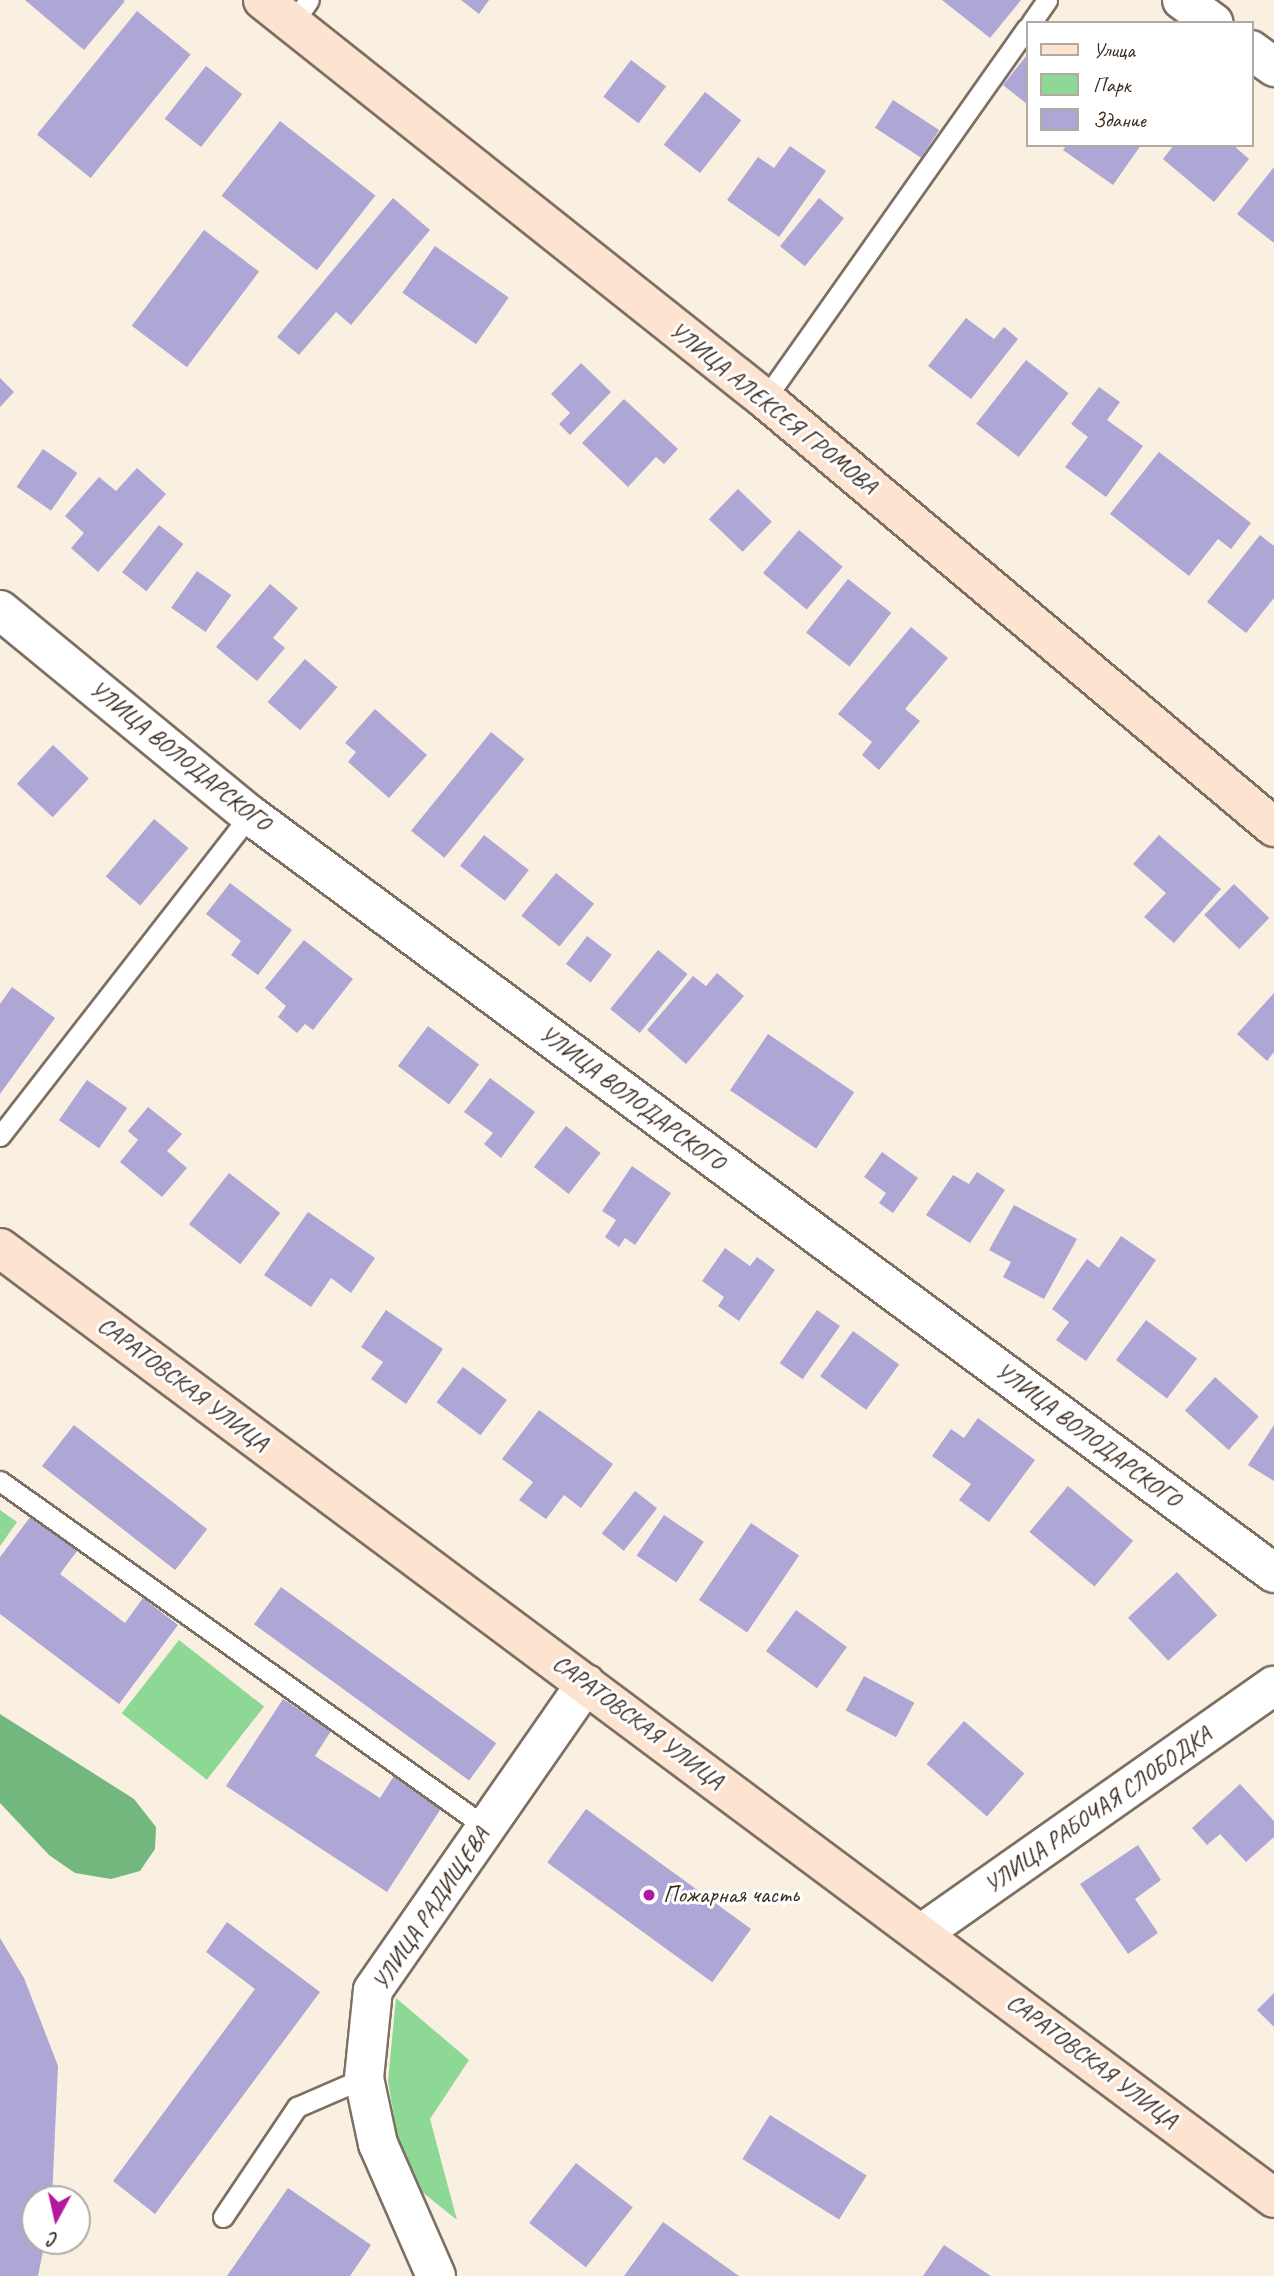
<!DOCTYPE html>
<html>
<head>
<meta charset="utf-8">
<style>
  body { margin:0 }
  #map { position:relative; width:1274px; height:2276px; overflow:hidden; background:#faf0e2; font-family:Caveat,sans-serif }
  div>[style] { position:absolute }
  .green>* { inset:0; background:#8dd895; transform-origin:0 0 }
  .forest>* { inset:0; background:#72b87e }
  .building>* { inset:0; background:#aea6d5; transform-origin:0 0 }
  .roads { filter:drop-shadow(2px 0 #7e6f63) drop-shadow(-2px 0 #7e6f63) drop-shadow(0 2px #7e6f63) drop-shadow(0 -2px #7e6f63) }
  .lane>* { height:19px; margin:-9.5px; padding:0 9.5px; transform-origin:9.5px; border-radius:9.5px; background:#fff }
  .street>* { height:38px; margin:-19px; padding:0 19px; transform-origin:19px; border-radius:19px; background:#fff }
  .secondary>* { height:38px; margin:-19px; padding:0 19px; transform-origin:19px; border-radius:19px; background:#fde4d1 }
  .dots>* { width:19px; height:19px; translate:-50% -50%; box-sizing:border-box; border:4px solid #fff; border-radius:50% }
  span { translate:-50% -50%; white-space:nowrap; text-align:center; line-height:1.15; -webkit-text-stroke:6px #fff; paint-order:stroke }
  .street-label { font-size:24px; color:#3b2a1e }
  .poi-label { font-size:24px; color:#3b2a1e }
  .left { translate:0 -50%; text-align:left }
  .legend { position:absolute; left:1026px; top:21px; width:228px; height:126px; box-sizing:border-box; background:#fff; border:2px solid #b1aaa5; margin:0; padding:9px 12px; list-style:none; font-size:21px; color:#3b2a1e }
  .legend li { display:flex; align-items:center; gap:14px; height:35px }
  .legend b { width:35px; border:2px solid #b1aaa5 }
  .north { position:absolute; left:21px; top:2185px; width:70px; height:70px; box-sizing:border-box; background:#fff; border:2px solid #b1aaa5; border-radius:50%; rotate:188deg; font-size:19px; font-weight:700; line-height:28px; text-align:center; color:#3b2a1e }
  .north::after { content:''; display:block; margin:auto; width:24px; height:32px; background:#b5179e; clip-path:polygon(50% 0,100% 100%,50% 72%,0 100%) }
</style>
</head>
<body>
<div id="map">
  <div class="green">
    <div style="clip-path:polygon(0 1510px,17px 1522px,0 1546px)"></div>
    <div style="left:179px;top:1640px;width:108px;height:93px;rotate:38deg"></div>
    <div style="clip-path:polygon(396px 1998px,469px 2060px,430px 2119px,457px 2220px,411px 2183px,400px 2152px,388px 2081px)"></div>
  </div>
  <div class="forest">
    <div style="clip-path:polygon(0 1714px,134px 1799px,156px 1827px,155px 1849px,140px 1871px,111px 1879px,75px 1873px,49px 1855px,0 1803px)"></div>
  </div>
  <div class="building">
    <div style="clip-path:polygon(25px 0,123px 0,125px 1px,84px 50px)"></div>
    <div style="clip-path:polygon(461px 0,489px 0,479px 14px)"></div>
    <div style="clip-path:polygon(942px 0,1021px 0,990px 38px)"></div>
    <div style="left:137px;top:11px;width:69px;height:159px;rotate:39deg"></div>
    <div style="clip-path:polygon(1027px 55px,1027px 104px,1003px 85px)"></div>
    <div style="left:631px;top:60px;width:44px;height:46px;rotate:37deg"></div>
    <div style="left:206px;top:66px;width:46px;height:67px;rotate:38deg"></div>
    <div style="left:705px;top:92px;width:46px;height:67px;rotate:38deg"></div>
    <div style="left:893px;top:100px;width:55px;height:33px;rotate:33deg"></div>
    <div style="left:280px;top:121px;width:121px;height:95px;rotate:38deg"></div>
    <div style="clip-path:polygon(1067px 145px,1141px 145px,1113px 185px,1063px 150px)"></div>
    <div style="clip-path:polygon(1174px 145px,1233px 145px,1249px 159px,1214px 202px,1163px 159px)"></div>
    <div style="clip-path:polygon(790px 146px,826px 171px,779px 237px,727px 200px,758px 157px,774px 168px)"></div>
    <div style="clip-path:polygon(1274px 167px,1274px 243px,1237px 214px)"></div>
    <div style="clip-path:polygon(393px 198px,430px 230px,351px 325px,336px 312px,299px 355px,277px 337px)"></div>
    <div style="left:819px;top:198px;width:32px;height:62px;rotate:39deg"></div>
    <div style="left:204px;top:230px;width:69px;height:120px;rotate:37deg"></div>
    <div style="left:435px;top:246px;width:90px;height:57px;rotate:35deg"></div>
    <div style="clip-path:polygon(966px 318px,994px 339px,1004px 327px,1018px 339px,971px 399px,928px 366px)"></div>
    <div style="left:1026px;top:360px;width:54px;height:81px;rotate:38deg"></div>
    <div style="clip-path:polygon(581px 363px,611px 392px,570px 435px,559px 424px,570px 413px,551px 394px)"></div>
    <div style="clip-path:polygon(0 378px,14px 392px,0 407px)"></div>
    <div style="clip-path:polygon(1099px 387px,1120px 402px,1107px 420px,1143px 446px,1106px 497px,1065px 467px,1088px 437px,1071px 424px)"></div>
    <div style="clip-path:polygon(624px 399px,678px 449px,664px 464px,656px 457px,628px 487px,582px 443px)"></div>
    <div style="left:43px;top:449px;width:42px;height:46px;rotate:35deg"></div>
    <div style="clip-path:polygon(1159px 452px,1251px 523px,1231px 549px,1218px 539px,1189px 576px,1110px 514px)"></div>
    <div style="clip-path:polygon(137px 468px,166px 494px,98px 572px,71px 548px,84px 533px,65px 516px,99px 477px,116px 491px)"></div>
    <div style="left:738px;top:489px;width:47px;height:42px;rotate:44deg"></div>
    <div style="left:159px;top:525px;width:31px;height:60px;rotate:38deg"></div>
    <div style="left:799px;top:530px;width:57px;height:56px;rotate:40deg"></div>
    <div style="clip-path:polygon(1260px 535px,1274px 546px,1274px 598px,1246px 633px,1207px 602px)"></div>
    <div style="left:197px;top:571px;width:42px;height:45px;rotate:35deg"></div>
    <div style="left:848px;top:579px;width:55px;height:68px;rotate:38deg"></div>
    <div style="clip-path:polygon(270px 584px,298px 608px,273px 638px,285px 648px,257px 681px,216px 647px)"></div>
    <div style="clip-path:polygon(911px 627px,948px 658px,905px 709px,920px 721px,879px 770px,862px 755px,872px 742px,838px 714px)"></div>
    <div style="left:305px;top:659px;width:43px;height:57px;rotate:41deg"></div>
    <div style="clip-path:polygon(375px 709px,427px 755px,389px 798px,348px 762px,356px 752px,345px 743px)"></div>
    <div style="left:491px;top:732px;width:43px;height:127px;rotate:39deg"></div>
    <div style="left:53px;top:745px;width:49px;height:53px;rotate:43deg"></div>
    <div style="left:154px;top:819px;width:45px;height:75px;rotate:40deg"></div>
    <div style="left:484px;top:835px;width:57px;height:39px;rotate:38deg"></div>
    <div style="clip-path:polygon(1159px 835px,1221px 889px,1174px 943px,1144px 917px,1166px 893px,1133px 864px)"></div>
    <div style="left:556px;top:873px;width:49px;height:55px;rotate:39deg"></div>
    <div style="clip-path:polygon(230px 883px,292px 930px,258px 975px,231px 955px,241px 941px,206px 914px)"></div>
    <div style="left:1234px;top:884px;width:49px;height:43px;rotate:44deg"></div>
    <div style="left:587px;top:936px;width:31px;height:35px;rotate:37deg"></div>
    <div style="clip-path:polygon(304px 940px,353px 979px,313px 1030px,305px 1024px,297px 1033px,278px 1017px,286px 1006px,265px 988px)"></div>
    <div style="left:658px;top:950px;width:38px;height:76px;rotate:39deg"></div>
    <div style="clip-path:polygon(717px 973px,744px 996px,686px 1064px,647px 1030px,693px 976px,706px 986px)"></div>
    <div style="clip-path:polygon(12px 987px,55px 1018px,0 1094px,0 1004px)"></div>
    <div style="clip-path:polygon(1274px 993px,1274px 1052px,1267px 1061px,1237px 1034px)"></div>
    <div style="left:428px;top:1026px;width:64px;height:50px;rotate:37deg"></div>
    <div style="left:768px;top:1034px;width:104px;height:68px;rotate:34deg"></div>
    <div style="clip-path:polygon(490px 1078px,535px 1112px,501px 1158px,484px 1144px,493px 1133px,464px 1112px)"></div>
    <div style="left:87px;top:1080px;width:49px;height:49px;rotate:35deg"></div>
    <div style="clip-path:polygon(148px 1107px,182px 1134px,167px 1151px,187px 1168px,162px 1197px,120px 1162px,138px 1140px,128px 1131px)"></div>
    <div style="left:566px;top:1126px;width:44px;height:52px;rotate:38deg"></div>
    <div style="clip-path:polygon(882px 1152px,918px 1178px,893px 1213px,879px 1203px,886px 1193px,864px 1177px)"></div>
    <div style="clip-path:polygon(632px 1166px,671px 1193px,635px 1245px,625px 1238px,619px 1247px,605px 1237px,616px 1220px,602px 1211px)"></div>
    <div style="clip-path:polygon(977px 1172px,1005px 1190px,970px 1243px,926px 1215px,953px 1175px,969px 1184px)"></div>
    <div style="left:229px;top:1173px;width:65px;height:65px;rotate:38deg"></div>
    <div style="clip-path:polygon(1014px 1205px,1077px 1239px,1044px 1299px,1003px 1277px,1011px 1262px,989px 1250px)"></div>
    <div style="clip-path:polygon(308px 1212px,375px 1258px,351px 1293px,331px 1278px,311px 1307px,264px 1275px)"></div>
    <div style="clip-path:polygon(1121px 1236px,1156px 1260px,1086px 1361px,1056px 1340px,1069px 1322px,1052px 1309px,1087px 1259px,1099px 1268px)"></div>
    <div style="clip-path:polygon(725px 1248px,750px 1266px,757px 1257px,775px 1270px,739px 1321px,718px 1306px,724px 1297px,702px 1281px)"></div>
    <div style="clip-path:polygon(386px 1310px,443px 1349px,406px 1404px,371px 1379px,383px 1362px,361px 1347px)"></div>
    <div style="left:817px;top:1310px;width:28px;height:65px;rotate:35deg"></div>
    <div style="left:1146px;top:1320px;width:64px;height:50px;rotate:37deg"></div>
    <div style="left:853px;top:1331px;width:57px;height:56px;rotate:36deg"></div>
    <div style="left:463px;top:1367px;width:55px;height:44px;rotate:37deg"></div>
    <div style="left:1215px;top:1377px;width:59px;height:45px;rotate:42deg"></div>
    <div style="clip-path:polygon(539px 1410px,613px 1464px,581px 1508px,564px 1495px,546px 1519px,519px 1500px,533px 1482px,502px 1459px)"></div>
    <div style="clip-path:polygon(978px 1418px,1035px 1460px,989px 1522px,959px 1500px,971px 1484px,932px 1456px,951px 1429px,964px 1438px)"></div>
    <div style="left:74px;top:1425px;width:169px;height:52px;rotate:38deg"></div>
    <div style="clip-path:polygon(1274px 1425px,1274px 1481px,1248px 1465px)"></div>
    <div style="left:1068px;top:1486px;width:85px;height:60px;rotate:40deg"></div>
    <div style="left:635px;top:1491px;width:28px;height:54px;rotate:38deg"></div>
    <div style="left:664px;top:1515px;width:48px;height:49px;rotate:34deg"></div>
    <div style="clip-path:polygon(31px 1516px,77px 1551px,60px 1574px,125px 1623px,143px 1598px,178px 1625px,119px 1704px,0 1614px,0 1557px)"></div>
    <div style="left:751px;top:1523px;width:58px;height:93px;rotate:34deg"></div>
    <div style="left:1177px;top:1572px;width:59px;height:67px;rotate:47deg"></div>
    <div style="left:281px;top:1587px;width:266px;height:46px;rotate:36deg"></div>
    <div style="left:796px;top:1610px;width:63px;height:51px;rotate:36deg"></div>
    <div style="left:864px;top:1676px;width:57px;height:39px;rotate:28deg"></div>
    <div style="clip-path:polygon(283px 1699px,331px 1731px,315px 1756px,380px 1798px,394px 1776px,442px 1807px,387px 1892px,226px 1786px)"></div>
    <div style="left:964px;top:1721px;width:80px;height:57px;rotate:41deg"></div>
    <div style="clip-path:polygon(1240px 1784px,1274px 1821px,1274px 1837px,1246px 1862px,1220px 1834px,1207px 1845px,1192px 1828px)"></div>
    <div style="left:586px;top:1809px;width:204px;height:66px;rotate:36deg"></div>
    <div style="clip-path:polygon(1138px 1845px,1161px 1880px,1135px 1899px,1158px 1933px,1128px 1954px,1080px 1884px)"></div>
    <div style="clip-path:polygon(227px 1922px,320px 1992px,155px 2214px,113px 2181px,255px 1989px,206px 1952px)"></div>
    <div style="clip-path:polygon(0 1938px,24px 1978px,58px 2066px,52px 2199px,35px 2199px,35px 2241px,45px 2241px,38px 2276px,0 2276px)"></div>
    <div style="clip-path:polygon(1274px 1993px,1274px 2027px,1257px 2010px)"></div>
    <div style="left:770px;top:2115px;width:114px;height:52px;rotate:32deg"></div>
    <div style="left:576px;top:2163px;width:72px;height:76px;rotate:38deg"></div>
    <div style="clip-path:polygon(288px 2188px,371px 2245px,350px 2276px,227px 2276px)"></div>
    <div style="clip-path:polygon(663px 2222px,739px 2276px,624px 2276px)"></div>
    <div style="clip-path:polygon(944px 2245px,991px 2276px,923px 2276px)"></div>
  </div>
  <div class="roads">
    <div class="lane">
      <div style="left:1031px;top:23px;width:28px;rotate:-55deg"></div>
      <div style="left:292px;top:24px;width:29px;rotate:-55deg"></div>
      <div style="left:765px;top:399px;width:454px;rotate:-54.8deg"></div>
      <div style="left:0;top:1136px;width:407px;rotate:-52.1deg"></div>
      <div style="left:0;top:1481px;width:598px;rotate:35.47deg"></div>
      <div style="left:223px;top:2217px;width:133px;rotate:-56.1deg"></div>
      <div style="left:297px;top:2107px;width:73px;rotate:-23.4deg"></div>
    </div>
    <div class="street">
      <div style="left:1182px;top:0;width:39px;rotate:36deg"></div>
      <div style="left:1251px;top:50px;width:29px;rotate:36deg"></div>
      <div style="left:0;top:610px;width:323px;rotate:39.4deg"></div>
      <div style="left:250px;top:815px;width:1274px;rotate:36.51deg"></div>
      <div style="left:922px;top:1933px;width:430px;rotate:-35.1deg"></div>
      <div style="left:436px;top:2276px;width:144px;rotate:-113.7deg"></div>
      <div style="left:378px;top:2144px;width:67px;rotate:-102deg"></div>
      <div style="left:364px;top:2078px;width:88px;rotate:-84.2deg"></div>
      <div style="left:373px;top:1990px;width:373px;rotate:-55.2deg"></div>
    </div>
    <div class="secondary">
      <div style="left:263px;top:0;width:641px;rotate:38.48deg"></div>
      <div style="left:765px;top:399px;width:665px;rotate:40.06deg"></div>
      <div style="left:0;top:1248px;width:1589px;rotate:36.71deg"></div>
    </div>
  </div>
  <div class="dots">
    <div style="left:649px;top:1895px;background:#b5179e"></div>
  </div>
  <div class="street-label">
    <span style="left:773px;top:408px;rotate:39deg">УЛИЦА АЛЕКСЕЯ ГРОМОВА</span>
    <span style="left:180px;top:756px;rotate:39deg">УЛИЦА ВОЛОДАРСКОГО</span>
    <span style="left:632px;top:1098px;rotate:37deg">УЛИЦА ВОЛОДАРСКОГО</span>
    <span style="left:183px;top:1384px;rotate:37deg">САРАТОВСКАЯ УЛИЦА</span>
    <span style="left:1088px;top:1435px;rotate:37deg">УЛИЦА ВОЛОДАРСКОГО</span>
    <span style="left:638px;top:1722px;rotate:37deg">САРАТОВСКАЯ УЛИЦА</span>
    <span style="left:1098px;top:1810px;rotate:-35deg">УЛИЦА РАБОЧАЯ СЛОБОДКА</span>
    <span style="left:431px;top:1909px;rotate:-56deg">УЛИЦА РАДИЩЕВА</span>
    <span style="left:1092px;top:2061px;rotate:37deg">САРАТОВСКАЯ УЛИЦА</span>
  </div>
  <div class="poi-label">
    <span class="left" style="left:663px;top:1895px">Пожарная часть</span>
  </div>
  <ul class="legend">
  <li><b style="height:9px;background:#fde4d1"></b>Улица</li>
  <li><b style="height:19px;background:#8dd895"></b>Парк</li>
  <li><b style="height:19px;background:#aea6d5"></b>Здание</li>
  </ul>
  <div class="north">С</div>
</div>
</body>
</html>
